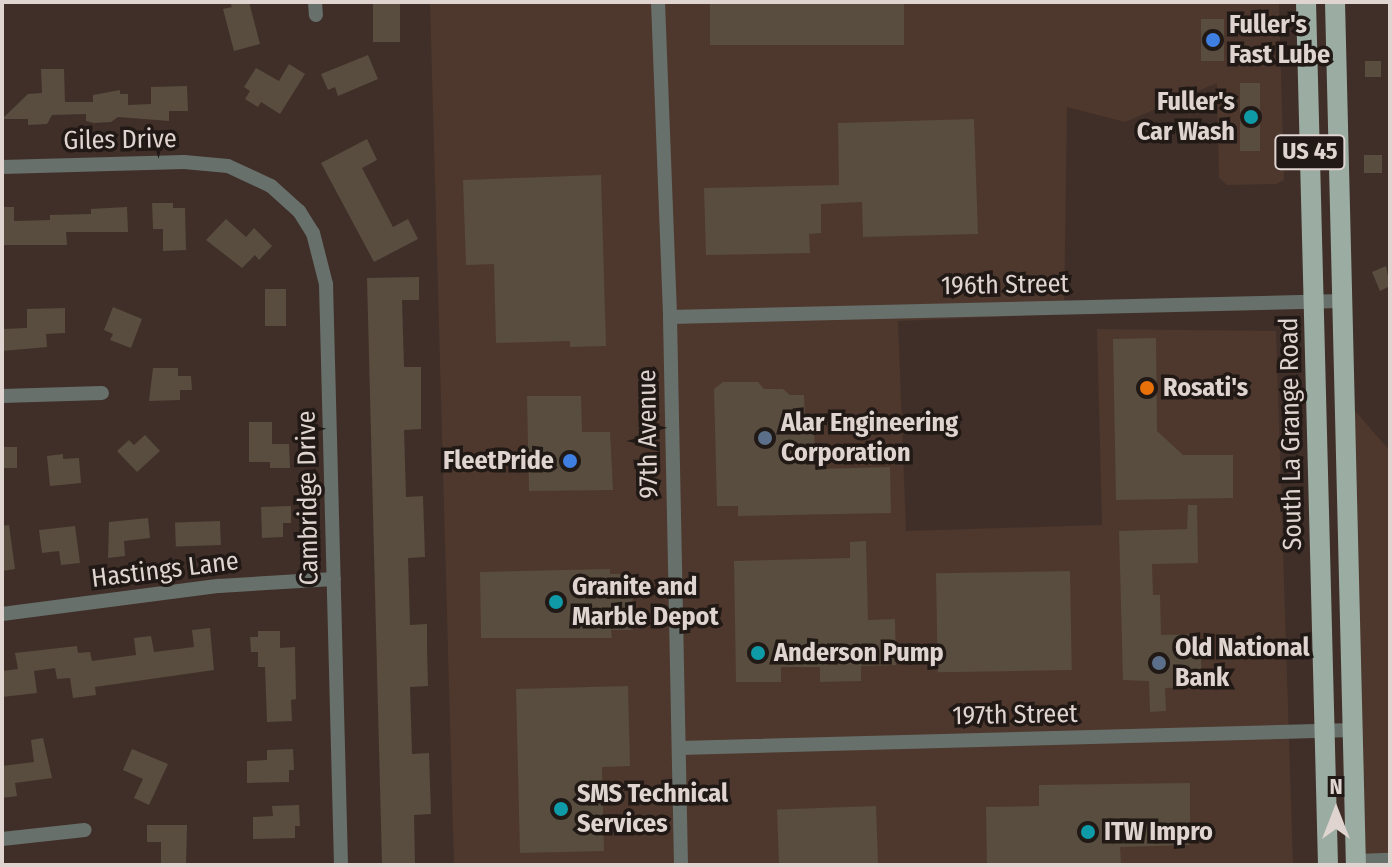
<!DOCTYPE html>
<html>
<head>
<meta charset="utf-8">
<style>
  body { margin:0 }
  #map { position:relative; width:1392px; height:867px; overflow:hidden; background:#402f28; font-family:"Fira Sans Condensed",sans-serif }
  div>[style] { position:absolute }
  .built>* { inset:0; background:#4e382d }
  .building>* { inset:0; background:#584d3e; transform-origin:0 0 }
  .minor>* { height:14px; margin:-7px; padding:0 7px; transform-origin:7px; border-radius:7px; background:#68706c }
  .primary>* { height:20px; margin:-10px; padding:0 10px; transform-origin:10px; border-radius:10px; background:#9bada3 }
  .dots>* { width:22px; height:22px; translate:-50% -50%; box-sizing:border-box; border:4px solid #211916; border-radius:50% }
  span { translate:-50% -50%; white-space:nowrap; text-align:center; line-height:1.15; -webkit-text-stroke:7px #211916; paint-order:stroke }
  .shield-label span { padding:2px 6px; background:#211916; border:2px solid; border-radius:6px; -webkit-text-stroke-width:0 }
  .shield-label { font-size:24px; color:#dfd4cf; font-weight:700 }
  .poi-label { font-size:26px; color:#dfd4cf; font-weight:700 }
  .left { translate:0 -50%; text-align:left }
  .right { translate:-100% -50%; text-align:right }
  .street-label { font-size:26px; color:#dfd4cf }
  .frame { position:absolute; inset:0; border:4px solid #dfd4cf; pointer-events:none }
  .north { position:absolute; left:1296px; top:771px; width:80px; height:80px; -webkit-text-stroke:6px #211916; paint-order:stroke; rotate:0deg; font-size:22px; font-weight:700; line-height:32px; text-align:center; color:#dfd4cf }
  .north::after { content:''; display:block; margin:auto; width:28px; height:36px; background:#dfd4cf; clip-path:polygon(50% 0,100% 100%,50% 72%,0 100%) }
</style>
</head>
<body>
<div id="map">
  <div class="built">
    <div style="clip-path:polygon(430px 2px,1279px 2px,1284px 180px,1276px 184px,1227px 185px,1219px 178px,1217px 83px,1125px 122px,1067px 107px,1064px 314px,898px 321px,906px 531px,1102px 525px,1097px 329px,1276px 331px,1293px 865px,454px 865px)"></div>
    <div style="clip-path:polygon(1350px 405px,1390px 451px,1390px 865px,1361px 865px)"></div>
  </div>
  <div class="building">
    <div style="clip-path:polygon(230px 2px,249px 2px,260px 44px,234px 51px,223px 9px,232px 7px)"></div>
    <div style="left:373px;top:2px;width:27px;height:40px"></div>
    <div style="left:710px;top:2px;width:194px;height:43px"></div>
    <div style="left:1201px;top:19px;width:23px;height:42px"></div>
    <div style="clip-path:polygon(368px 55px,378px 79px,338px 96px,335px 87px,328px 90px,321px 74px)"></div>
    <div style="left:1365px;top:61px;width:16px;height:16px"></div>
    <div style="clip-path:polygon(289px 64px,305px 74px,280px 114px,261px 102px,258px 107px,245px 99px,250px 91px,244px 87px,256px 68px,279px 81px)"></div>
    <div style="clip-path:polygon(41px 69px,64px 69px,65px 102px,93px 102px,93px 95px,120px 90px,120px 94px,128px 94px,128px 105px,151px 104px,151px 87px,187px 86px,188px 111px,169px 111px,169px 121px,118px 117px,111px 122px,94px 123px,86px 121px,86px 114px,52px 115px,47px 124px,28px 125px,28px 119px,2px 119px,28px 94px,42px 93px)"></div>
    <div style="left:1240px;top:83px;width:20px;height:68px"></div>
    <div style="clip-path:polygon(974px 119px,978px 234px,863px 237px,862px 202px,821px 204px,821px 233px,809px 234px,810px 253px,706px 255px,704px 188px,839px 185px,838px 123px)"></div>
    <div style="clip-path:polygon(367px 139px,377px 160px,362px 168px,393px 227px,408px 219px,418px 239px,374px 262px,321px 163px)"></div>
    <div style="left:1364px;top:155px;width:18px;height:18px"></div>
    <div style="clip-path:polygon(601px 175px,606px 346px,570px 347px,570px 341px,496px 343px,494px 264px,466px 265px,463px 180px)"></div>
    <div style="clip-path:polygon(152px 203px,173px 203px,173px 208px,185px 208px,186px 250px,163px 251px,163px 229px,153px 229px)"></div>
    <div style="clip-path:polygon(2px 207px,14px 207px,14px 221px,50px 220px,50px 215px,91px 214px,91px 209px,127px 207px,128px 232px,66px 232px,67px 245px,2px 245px)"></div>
    <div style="clip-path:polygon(226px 219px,246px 237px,254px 228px,272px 246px,259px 260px,255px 255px,242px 268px,206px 240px)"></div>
    <div style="clip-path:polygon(1386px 266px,1390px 286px,1380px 291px,1372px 272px)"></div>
    <div style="clip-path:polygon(419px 277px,419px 300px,402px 300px,404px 367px,421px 367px,421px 429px,404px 430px,406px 497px,423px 496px,425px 557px,408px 558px,410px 625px,427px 624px,427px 647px,428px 686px,410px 687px,412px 754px,429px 753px,431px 814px,414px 815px,415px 865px,382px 865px,367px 278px)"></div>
    <div style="left:286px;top:289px;width:37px;height:21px;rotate:90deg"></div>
    <div style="clip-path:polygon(113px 307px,142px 319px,131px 348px,110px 340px,113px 334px,104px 330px)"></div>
    <div style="clip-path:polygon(65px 308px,65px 333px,46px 334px,47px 347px,2px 351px,2px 329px,27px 328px,27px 309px)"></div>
    <div style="clip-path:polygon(1156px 338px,1157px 431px,1183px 455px,1233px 455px,1233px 498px,1116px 500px,1113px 339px)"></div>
    <div style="clip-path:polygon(153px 368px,178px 368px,178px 376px,191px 376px,192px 390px,180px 390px,180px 400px,149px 401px)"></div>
    <div style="clip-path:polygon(723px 382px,758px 382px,764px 389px,783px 389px,790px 395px,804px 395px,805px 417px,814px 417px,815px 469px,890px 467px,891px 513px,738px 516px,738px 506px,717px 506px,714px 389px)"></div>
    <div style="clip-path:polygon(527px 396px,581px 396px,582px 432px,610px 432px,613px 490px,529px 491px)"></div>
    <div style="clip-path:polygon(249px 422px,272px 422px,272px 444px,289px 444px,290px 468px,270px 468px,270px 462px,249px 462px)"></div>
    <div style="clip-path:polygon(145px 435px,160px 451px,137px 472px,117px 451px,129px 440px,134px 445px)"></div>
    <div style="left:2px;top:447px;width:15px;height:21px"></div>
    <div style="clip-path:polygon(63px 454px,63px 459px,79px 458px,81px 483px,50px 486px,47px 456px)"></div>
    <div style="clip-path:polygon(1188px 505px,1197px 505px,1198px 563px,1152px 564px,1153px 595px,1160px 595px,1161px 635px,1200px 634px,1202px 687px,1165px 688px,1166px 711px,1150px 712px,1149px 681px,1123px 680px,1119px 531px,1187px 529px)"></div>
    <div style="clip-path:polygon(291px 506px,291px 523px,283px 523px,283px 537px,262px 538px,261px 507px)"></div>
    <div style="clip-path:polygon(148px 518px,150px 538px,124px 541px,125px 556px,108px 558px,109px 522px)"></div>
    <div style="left:220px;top:521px;width:24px;height:45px;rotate:88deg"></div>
    <div style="clip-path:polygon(9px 525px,15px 569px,2px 571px,2px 526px)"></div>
    <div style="clip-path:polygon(75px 526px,80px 563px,61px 565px,59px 551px,42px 553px,39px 530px)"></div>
    <div style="clip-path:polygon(866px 541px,868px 620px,895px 619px,896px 665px,861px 666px,861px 681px,820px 682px,820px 667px,781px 667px,781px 682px,736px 682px,734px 561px,850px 558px,850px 542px)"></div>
    <div style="clip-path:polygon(610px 569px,610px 574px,632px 574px,633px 630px,611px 630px,612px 638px,481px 638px,480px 572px)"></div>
    <div style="left:1070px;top:571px;width:99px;height:134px;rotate:89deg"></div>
    <div style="clip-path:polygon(210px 628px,214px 670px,95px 687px,96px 695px,73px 698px,70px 678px,57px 679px,55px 668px,34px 671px,37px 693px,2px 697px,2px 671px,18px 669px,15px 653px,77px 646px,78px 653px,90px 652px,92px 661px,136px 655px,134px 638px,151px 636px,154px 652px,194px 647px,192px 630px)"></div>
    <div style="clip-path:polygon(258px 631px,280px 631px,280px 648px,295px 647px,296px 699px,291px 700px,292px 721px,267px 722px,265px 667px,258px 667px,258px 652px,251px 652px,250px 637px,258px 637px)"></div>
    <div style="clip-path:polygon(628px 686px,630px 766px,602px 767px,604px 851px,520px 853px,516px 689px)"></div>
    <div style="clip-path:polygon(43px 738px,52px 778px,15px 783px,17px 796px,2px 798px,2px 766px,34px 762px,31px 740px)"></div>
    <div style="clip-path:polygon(132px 749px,168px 764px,149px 805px,134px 798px,143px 779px,123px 770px)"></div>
    <div style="clip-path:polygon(293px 749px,294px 770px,289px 770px,289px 782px,247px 783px,247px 761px,267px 760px,267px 750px)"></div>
    <div style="clip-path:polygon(1190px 783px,1190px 845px,1120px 847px,1121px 865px,987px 865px,986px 807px,1039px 806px,1039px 785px)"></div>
    <div style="clip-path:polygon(299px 805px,300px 826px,295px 826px,295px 838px,253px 839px,253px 817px,273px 816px,272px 806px)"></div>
    <div style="left:876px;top:806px;width:59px;height:99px;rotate:88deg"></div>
    <div style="clip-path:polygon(147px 825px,187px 825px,186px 865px,161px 865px,161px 842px,147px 842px)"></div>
  </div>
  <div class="minor">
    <div style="left:315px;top:2px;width:13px;rotate:86deg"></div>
    <div style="left:658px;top:2px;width:315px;rotate:87.8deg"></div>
    <div style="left:670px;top:317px;width:548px;rotate:88.85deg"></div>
    <div style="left:2px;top:167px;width:182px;rotate:-1.6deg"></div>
    <div style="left:184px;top:162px;width:44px;rotate:5.2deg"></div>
    <div style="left:228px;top:166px;width:47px;rotate:24.9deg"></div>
    <div style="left:271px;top:186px;width:38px;rotate:42deg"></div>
    <div style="left:299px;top:211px;width:26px;rotate:58deg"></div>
    <div style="left:313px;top:233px;width:53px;rotate:75.7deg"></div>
    <div style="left:326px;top:284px;width:581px;rotate:88.52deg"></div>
    <div style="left:670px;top:317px;width:672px;rotate:-1.36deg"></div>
    <div style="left:2px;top:396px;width:100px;rotate:-1.7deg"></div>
    <div style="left:2px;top:614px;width:219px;rotate:-7.4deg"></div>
    <div style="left:219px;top:586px;width:115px;rotate:-3.5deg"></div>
    <div style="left:679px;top:748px;width:674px;rotate:-1.53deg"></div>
    <div style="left:2px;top:839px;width:83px;rotate:-6.2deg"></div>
    <div style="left:1356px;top:861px;width:34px;rotate:-2deg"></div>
  </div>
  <div class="primary">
    <div style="left:1306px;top:2px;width:863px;rotate:88.54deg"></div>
    <div style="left:1335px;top:2px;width:863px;rotate:88.61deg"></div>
  </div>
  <div class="dots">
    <div style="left:1213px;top:40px;background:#3f7fe0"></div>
    <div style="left:1251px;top:117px;background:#0f9aa8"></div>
    <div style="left:1147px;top:388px;background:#e8710a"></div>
    <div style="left:765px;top:438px;background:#5c6f8a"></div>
    <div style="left:570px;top:461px;background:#3f7fe0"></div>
    <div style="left:556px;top:602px;background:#0f9aa8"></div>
    <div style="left:758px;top:653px;background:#0f9aa8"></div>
    <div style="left:1159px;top:663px;background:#5c6f8a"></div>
    <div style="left:561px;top:809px;background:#0f9aa8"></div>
    <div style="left:1088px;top:832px;background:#0f9aa8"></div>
  </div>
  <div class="shield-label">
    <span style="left:1310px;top:152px">US 45</span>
  </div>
  <div class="poi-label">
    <span class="left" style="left:1229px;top:40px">Fuller's<br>Fast Lube</span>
    <span class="right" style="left:1235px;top:117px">Fuller's<br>Car Wash</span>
    <span class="left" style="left:1163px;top:388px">Rosati's</span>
    <span class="left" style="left:781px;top:438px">Alar Engineering<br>Corporation</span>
    <span class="right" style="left:554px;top:461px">FleetPride</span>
    <span class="left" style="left:572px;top:602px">Granite and<br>Marble Depot</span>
    <span class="left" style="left:1175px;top:663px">Old National<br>Bank</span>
    <span class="left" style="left:774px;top:653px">Anderson Pump</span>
    <span class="left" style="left:577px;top:809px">SMS Technical<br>Services</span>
    <span class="left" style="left:1104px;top:832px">ITW Impro</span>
  </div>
  <div class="street-label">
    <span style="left:120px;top:140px;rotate:-1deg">Giles Drive</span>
    <span style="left:1005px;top:285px;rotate:-1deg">196th Street</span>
    <span style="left:648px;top:434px;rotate:-91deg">97th Avenue</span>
    <span style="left:1291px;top:434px;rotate:-91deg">South La Grange Road</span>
    <span style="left:308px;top:498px;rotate:-91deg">Cambridge Drive</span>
    <span style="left:165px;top:570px;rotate:-7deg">Hastings Lane</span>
    <span style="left:1015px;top:715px;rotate:-1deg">197th Street</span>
  </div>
  <div class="frame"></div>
  <div class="north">N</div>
</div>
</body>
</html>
